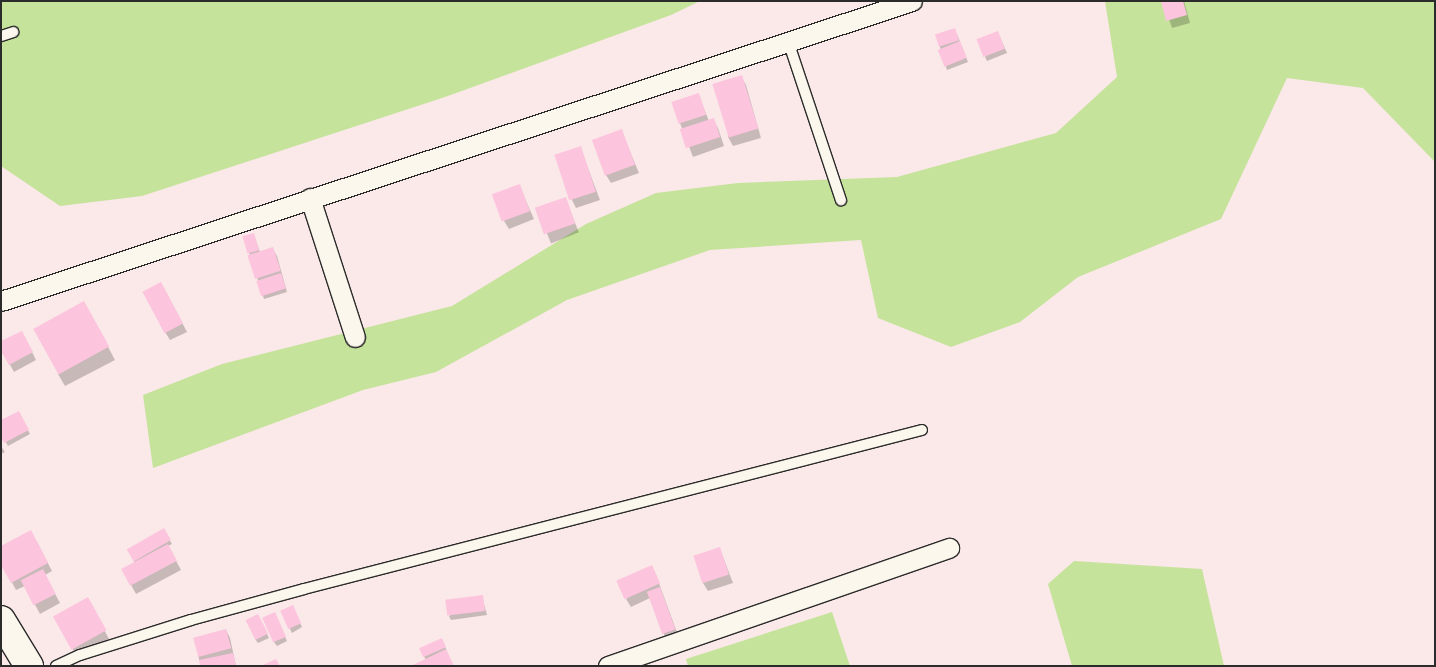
<!DOCTYPE html>
<html>
<head>
<meta charset="utf-8">
<style>
  body { margin:0 }
  #map { position:relative; width:1436px; height:667px; overflow:hidden; background:#fbe8e8; font-family:"Shantell Sans",sans-serif }
  div>[style] { position:absolute }
  .green>* { inset:0; background:#c5e39b }
  .shadow>* { inset:0; background:#0003; transform-origin:0 0 }
  .building>* { inset:0; background:#fcc4dd; transform-origin:0 0 }
  .roads { filter:drop-shadow(1px 0 #2b2b2b) drop-shadow(-1px 0 #2b2b2b) drop-shadow(0 1px #2b2b2b) drop-shadow(0 -1px #2b2b2b) }
  .service>* { height:10px; margin:-5px; padding:0 5px; transform-origin:5px; border-radius:5px; background:#fbf7ec }
  .minor>* { height:19px; margin:-9.5px; padding:0 9.5px; transform-origin:9.5px; border-radius:9.5px; background:#fbf7ec }
  .secondary>* { height:28px; margin:-14px; padding:0 14px; transform-origin:14px; border-radius:14px; background:#fbf7ec }
  span { translate:-50% -50%; white-space:nowrap; text-align:center; line-height:1.15; -webkit-text-stroke:5px #fbf7ec; paint-order:stroke }
  .frame { position:absolute; inset:0; border:2px solid #2b2b2b; pointer-events:none }
</style>
</head>
<body>
<div id="map">
  <div class="green">
    <div style="clip-path:polygon(1px 1px,700px 1px,671px 15px,445px 97px,142px 196px,60px 206px,1px 166px)"></div>
    <div style="clip-path:polygon(1105px 1px,1435px 1px,1435px 162px,1363px 88px,1287px 78px,1221px 219px,1078px 277px,1020px 322px,951px 347px,878px 318px,861px 240px,710px 250px,567px 300px,436px 372px,363px 390px,153px 468px,143px 395px,222px 364px,452px 306px,586px 224px,656px 193px,738px 183px,897px 177px,1056px 133px,1117px 77px)"></div>
    <div style="clip-path:polygon(1074px 561px,1202px 569px,1224px 666px,1072px 666px,1048px 584px)"></div>
    <div style="clip-path:polygon(832px 612px,850px 666px,688px 666px,686px 659px)"></div>
  </div>
  <div class="shadow">
    <div style="clip-path:polygon(1163px 1px,1184px 1px,1190px 23px,1172px 28px)"></div>
    <div style="clip-path:polygon(957px 34px,968px 62px,947px 70px,937px 37px)"></div>
    <div style="clip-path:polygon(1000px 37px,1007px 53px,987px 61px,985px 57px)"></div>
    <div style="clip-path:polygon(741px 77px,746px 85px,761px 138px,733px 146px,728px 137px)"></div>
    <div style="clip-path:polygon(698px 94px,709px 121px,713px 120px,718px 128px,724px 146px,693px 157px,680px 123px)"></div>
    <div style="clip-path:polygon(621px 130px,639px 173px,611px 183px,606px 175px)"></div>
    <div style="clip-path:polygon(580px 147px,600px 200px,576px 208px,572px 200px)"></div>
    <div style="clip-path:polygon(519px 185px,534px 219px,509px 229px,504px 221px)"></div>
    <div style="left:565px;top:198px;width:37px;height:30px;rotate:68deg"></div>
    <div style="clip-path:polygon(244px 237px,255px 238px,260px 252px,272px 248px,277px 256px,287px 292px,264px 299px)"></div>
    <div style="clip-path:polygon(166px 292px,187px 332px,170px 340px,165px 332px)"></div>
    <div style="clip-path:polygon(91px 315px,115px 360px,65px 386px,58px 374px)"></div>
    <div style="clip-path:polygon(26px 340px,36px 360px,14px 372px,1px 348px)"></div>
    <div style="clip-path:polygon(18px 412px,30px 434px,8px 446px,1px 434px)"></div>
    <div style="clip-path:polygon(1px 446px,5px 452px,1px 454px)"></div>
    <div style="clip-path:polygon(164px 530px,172px 544px,168px 546px,181px 570px,136px 594px,123px 570px,135px 563px,128px 549px)"></div>
    <div style="clip-path:polygon(36px 540px,52px 571px,45px 575px,60px 603px,40px 614px,25px 586px,16px 590px,1px 562px)"></div>
    <div style="clip-path:polygon(720px 549px,733px 583px,708px 591px,703px 583px)"></div>
    <div style="clip-path:polygon(656px 575px,679px 638px,667px 642px,650px 598px,631px 607px,626px 599px)"></div>
    <div style="clip-path:polygon(482px 597px,487px 615px,451px 620px,449px 616px)"></div>
    <div style="clip-path:polygon(92px 607px,109px 639px,77px 656px,72px 648px)"></div>
    <div style="clip-path:polygon(294px 610px,302px 627px,292px 633px,290px 629px)"></div>
    <div style="clip-path:polygon(276px 618px,287px 641px,277px 646px,274px 642px)"></div>
    <div style="clip-path:polygon(260px 619px,269px 638px,258px 643px,255px 639px)"></div>
    <div style="clip-path:polygon(226px 630px,230px 638px,236px 666px,201px 666px,198px 655px)"></div>
    <div style="left:441px;top:639px;width:13px;height:23px;rotate:63deg"></div>
  </div>
  <div class="building">
    <div style="clip-path:polygon(1161px 1px,1183px 1px,1187px 15px,1166px 21px)"></div>
    <div style="left:955px;top:28px;width:13px;height:21px;rotate:72deg"></div>
    <div style="left:998px;top:31px;width:19px;height:23px;rotate:69deg"></div>
    <div style="left:960px;top:41px;width:18px;height:24px;rotate:68deg"></div>
    <div style="left:742px;top:75px;width:56px;height:31px;rotate:73deg"></div>
    <div style="left:699px;top:93px;width:23px;height:29px;rotate:72deg"></div>
    <div style="left:714px;top:118px;width:20px;height:36px;rotate:72deg"></div>
    <div style="left:622px;top:129px;width:38px;height:32px;rotate:70deg"></div>
    <div style="left:581px;top:146px;width:48px;height:28px;rotate:72deg"></div>
    <div style="left:520px;top:184px;width:29px;height:30px;rotate:70deg"></div>
    <div style="left:566px;top:197px;width:28px;height:33px;rotate:71deg"></div>
    <div style="left:254px;top:233px;width:18px;height:12px;rotate:74deg"></div>
    <div style="left:273px;top:247px;width:25px;height:27px;rotate:72deg"></div>
    <div style="left:281px;top:273px;width:16px;height:26px;rotate:72deg"></div>
    <div style="left:161px;top:282px;width:47px;height:21px;rotate:62deg"></div>
    <div style="left:84px;top:301px;width:52px;height:58px;rotate:61deg"></div>
    <div style="clip-path:polygon(22px 331px,33px 352px,9px 365px,1px 351px,1px 341px)"></div>
    <div style="clip-path:polygon(19px 411px,29px 430px,4px 443px,1px 437px,1px 420px)"></div>
    <div style="left:164px;top:528px;width:14px;height:43px;rotate:60deg"></div>
    <div style="clip-path:polygon(31px 530px,48px 563px,11px 583px,1px 565px,1px 546px)"></div>
    <div style="left:168px;top:544px;width:19px;height:53px;rotate:62deg"></div>
    <div style="left:720px;top:547px;width:29px;height:28px;rotate:72deg"></div>
    <div style="left:652px;top:565px;width:20px;height:39px;rotate:66deg"></div>
    <div style="left:43px;top:569px;width:28px;height:25px;rotate:63deg"></div>
    <div style="left:660px;top:587px;width:45px;height:14px;rotate:70deg"></div>
    <div style="left:483px;top:595px;width:16px;height:38px;rotate:83deg"></div>
    <div style="left:88px;top:597px;width:38px;height:40px;rotate:61deg"></div>
    <div style="left:293px;top:605px;width:20px;height:14px;rotate:66deg"></div>
    <div style="left:275px;top:612px;width:27px;height:14px;rotate:66deg"></div>
    <div style="left:258px;top:614px;width:22px;height:14px;rotate:63deg"></div>
    <div style="left:226px;top:629px;width:20px;height:34px;rotate:75deg"></div>
    <div style="left:442px;top:638px;width:10px;height:25px;rotate:66deg"></div>
    <div style="clip-path:polygon(446px 649px,454px 666px,411px 666px)"></div>
    <div style="clip-path:polygon(233px 653px,236px 665px,200px 666px,199px 660px)"></div>
    <div style="clip-path:polygon(276px 659px,280px 666px,261px 666px)"></div>
  </div>
  <div class="roads">
    <div class="service">
      <div style="left:1px;top:36px;width:13px;rotate:-18deg"></div>
      <div style="left:788px;top:41px;width:168px;rotate:71.6deg"></div>
      <div style="left:56px;top:666px;width:26px;rotate:-25deg"></div>
      <div style="left:80px;top:655px;width:116px;rotate:-17.5deg"></div>
      <div style="left:191px;top:620px;width:117px;rotate:-15.3deg"></div>
      <div style="left:304px;top:589px;width:638px;rotate:-14.43deg"></div>
    </div>
    <div class="minor">
      <div style="left:310px;top:198px;width:146px;rotate:72.1deg"></div>
      <div style="left:1px;top:301px;width:959px;rotate:-18.23deg"></div>
      <div style="left:608px;top:666px;width:361px;rotate:-19.1deg"></div>
    </div>
    <div class="secondary">
      <div style="left:1px;top:620px;width:54px;rotate:58.7deg"></div>
    </div>
  </div>
  <div class="frame"></div>
</div>
</body>
</html>
